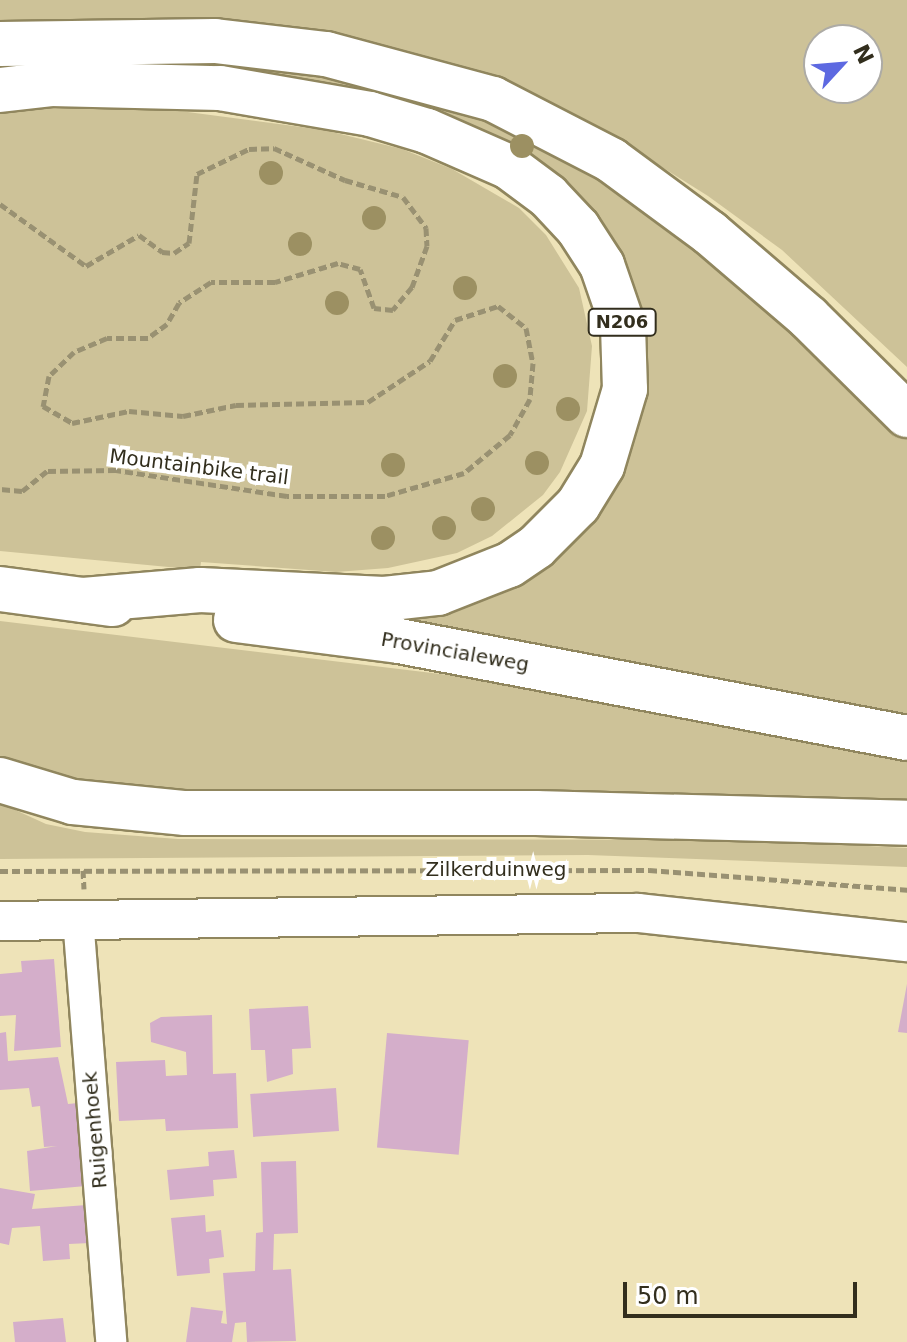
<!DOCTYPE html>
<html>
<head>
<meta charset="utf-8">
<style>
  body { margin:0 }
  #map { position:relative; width:907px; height:1342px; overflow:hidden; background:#eee3b8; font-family:"DejaVu Sans",sans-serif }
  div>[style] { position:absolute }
  .green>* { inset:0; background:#cdc298 }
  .building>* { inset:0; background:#d4aeca; transform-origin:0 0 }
  .path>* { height:5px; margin-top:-2.5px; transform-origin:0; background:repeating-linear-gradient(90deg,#999172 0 8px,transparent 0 12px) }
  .roads { filter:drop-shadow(2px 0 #90865e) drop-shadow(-2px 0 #90865e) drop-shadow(0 2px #90865e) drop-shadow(0 -2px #90865e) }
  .minor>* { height:30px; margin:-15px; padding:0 15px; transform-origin:15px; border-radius:15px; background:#fff }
  .tertiary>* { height:38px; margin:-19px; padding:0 19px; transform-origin:19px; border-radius:19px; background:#fff }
  .primary>* { height:44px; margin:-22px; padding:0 22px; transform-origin:22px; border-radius:22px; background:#fff }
  .trees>* { width:24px; height:24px; margin:-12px; border-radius:50%; background:#9c9062 }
  span { translate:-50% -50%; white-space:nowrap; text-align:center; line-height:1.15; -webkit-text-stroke:8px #fff; paint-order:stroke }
  .shield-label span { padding:2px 6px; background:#fff; border:2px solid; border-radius:6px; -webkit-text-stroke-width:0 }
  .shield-label { font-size:18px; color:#322e1d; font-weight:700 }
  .street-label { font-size:20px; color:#322e1d }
  .north { position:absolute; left:803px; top:24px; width:80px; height:80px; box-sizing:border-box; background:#fff; border:2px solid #adaba5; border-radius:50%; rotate:64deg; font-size:22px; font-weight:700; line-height:32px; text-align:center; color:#322e1d }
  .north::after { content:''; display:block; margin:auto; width:28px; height:36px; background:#5d69e1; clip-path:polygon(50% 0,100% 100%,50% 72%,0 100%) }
  .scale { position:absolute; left:623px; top:1282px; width:234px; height:36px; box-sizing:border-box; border:4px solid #322e1d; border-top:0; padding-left:10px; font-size:24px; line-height:28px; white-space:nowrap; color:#322e1d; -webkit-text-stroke:6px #fff; paint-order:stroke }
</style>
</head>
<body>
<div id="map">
  <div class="green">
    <div style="clip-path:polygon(evenodd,0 0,907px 0,907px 367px,782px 250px,708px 196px,630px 147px,549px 107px,0 24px,0 0,819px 40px,867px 40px,867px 88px,819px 88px,819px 40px)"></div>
    <div style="clip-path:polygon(262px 63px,390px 87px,527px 132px,686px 232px,907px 426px,907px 714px,594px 654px,323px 610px,524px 565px,633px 390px,568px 203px,261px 84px)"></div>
    <div style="clip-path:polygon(0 107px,180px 111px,324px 130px,402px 149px,452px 169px,519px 208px,546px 235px,579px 288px,592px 346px,587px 411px,560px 472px,543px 495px,492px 536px,457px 553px,388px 568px,336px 572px,201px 562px,200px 570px,0 551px)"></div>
    <div style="clip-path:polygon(0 621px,457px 676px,881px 756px,907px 761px,907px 813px,174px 802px,0 771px)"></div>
    <div style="clip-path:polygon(0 803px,46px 824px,85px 832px,178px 839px,751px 840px,907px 848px,907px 867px,588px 855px,0 859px)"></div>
  </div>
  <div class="building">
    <div style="clip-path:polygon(54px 959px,61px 1047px,14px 1051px,16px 1015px,0 1016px,0 974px,22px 972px,21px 961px)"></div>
    <div style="clip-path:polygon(907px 984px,907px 1033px,898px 1032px)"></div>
    <div style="clip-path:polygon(308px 1006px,311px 1048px,292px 1049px,293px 1074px,267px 1082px,265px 1050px,251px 1050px,249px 1009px)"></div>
    <div style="clip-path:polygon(212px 1015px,213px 1074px,236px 1073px,238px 1128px,166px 1131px,165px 1119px,119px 1121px,116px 1062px,165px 1060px,166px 1076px,187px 1075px,186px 1052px,151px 1042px,150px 1023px,161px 1017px)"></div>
    <div style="clip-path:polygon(6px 1032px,8px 1061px,58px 1057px,68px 1104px,78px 1103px,86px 1186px,30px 1191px,27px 1151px,57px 1146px,44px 1147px,40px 1106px,32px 1107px,29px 1088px,0 1090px,0 1033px)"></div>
    <div style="left:387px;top:1033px;width:82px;height:115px;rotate:5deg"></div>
    <div style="left:336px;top:1088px;width:43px;height:86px;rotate:86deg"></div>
    <div style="clip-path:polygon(234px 1150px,237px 1178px,213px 1180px,214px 1196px,170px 1200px,167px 1170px,209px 1166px,208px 1152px)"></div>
    <div style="clip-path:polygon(296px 1161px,298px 1233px,274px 1234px,273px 1270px,291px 1269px,296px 1341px,247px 1342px,246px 1322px,235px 1323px,232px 1342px,186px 1342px,191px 1307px,223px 1311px,221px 1323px,227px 1324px,223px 1273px,255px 1271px,256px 1233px,263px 1232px,261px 1162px)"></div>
    <div style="clip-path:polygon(0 1188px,35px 1194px,32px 1209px,87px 1205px,90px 1243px,69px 1244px,70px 1259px,43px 1261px,40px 1226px,12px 1228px,9px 1245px,0 1243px)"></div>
    <div style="clip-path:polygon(205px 1215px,206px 1232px,221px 1230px,224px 1257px,209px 1259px,210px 1273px,177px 1276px,171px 1218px)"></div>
    <div style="clip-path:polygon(63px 1318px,66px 1342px,15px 1342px,13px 1322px)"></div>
  </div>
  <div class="path">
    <div style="left:0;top:204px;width:106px;rotate:35.8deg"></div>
    <div style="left:86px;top:266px;width:61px;rotate:-30.3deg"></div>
    <div style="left:139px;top:235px;width:29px;rotate:36deg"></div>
    <div style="left:162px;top:252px;width:12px;rotate:5deg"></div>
    <div style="left:174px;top:253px;width:18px;rotate:-34deg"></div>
    <div style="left:189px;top:243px;width:69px;rotate:-83.4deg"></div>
    <div style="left:197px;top:174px;width:58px;rotate:-25.7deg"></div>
    <div style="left:249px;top:149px;width:25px;rotate:-2deg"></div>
    <div style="left:274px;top:148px;width:78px;rotate:24.3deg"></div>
    <div style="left:345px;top:180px;width:60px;rotate:16.3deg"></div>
    <div style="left:403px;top:197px;width:39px;rotate:53deg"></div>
    <div style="left:426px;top:228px;width:18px;rotate:87deg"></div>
    <div style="left:427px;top:246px;width:44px;rotate:110.1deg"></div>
    <div style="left:412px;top:287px;width:30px;rotate:130deg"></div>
    <div style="left:393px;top:310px;width:19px;rotate:-174deg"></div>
    <div style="left:374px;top:308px;width:41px;rotate:-109.7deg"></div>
    <div style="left:360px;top:269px;width:23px;rotate:-165deg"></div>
    <div style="left:338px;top:263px;width:66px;rotate:163.2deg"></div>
    <div style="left:275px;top:282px;width:64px;rotate:180deg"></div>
    <div style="left:211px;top:282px;width:38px;rotate:147deg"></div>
    <div style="left:179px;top:303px;width:24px;rotate:120deg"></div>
    <div style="left:167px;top:324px;width:24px;rotate:144deg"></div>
    <div style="left:148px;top:338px;width:41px;rotate:180deg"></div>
    <div style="left:107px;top:338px;width:36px;rotate:157deg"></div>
    <div style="left:74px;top:352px;width:35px;rotate:136deg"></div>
    <div style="left:49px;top:376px;width:31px;rotate:101deg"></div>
    <div style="left:43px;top:406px;width:34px;rotate:30deg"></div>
    <div style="left:72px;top:423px;width:58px;rotate:-11.9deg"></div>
    <div style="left:129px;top:411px;width:54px;rotate:5.3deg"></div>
    <div style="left:183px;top:416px;width:54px;rotate:-11.7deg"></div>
    <div style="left:236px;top:405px;width:132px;rotate:-1.3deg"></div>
    <div style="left:368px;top:402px;width:74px;rotate:-33.5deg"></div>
    <div style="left:430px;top:361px;width:48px;rotate:-58.6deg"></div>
    <div style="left:455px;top:320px;width:45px;rotate:-18deg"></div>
    <div style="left:498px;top:306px;width:36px;rotate:38deg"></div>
    <div style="left:526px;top:328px;width:36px;rotate:79deg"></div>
    <div style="left:533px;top:363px;width:36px;rotate:95deg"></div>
    <div style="left:530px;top:399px;width:41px;rotate:119.1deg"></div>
    <div style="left:510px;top:435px;width:60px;rotate:140.4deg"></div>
    <div style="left:464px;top:473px;width:82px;rotate:163.8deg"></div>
    <div style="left:385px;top:496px;width:98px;rotate:180deg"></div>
    <div style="left:287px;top:496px;width:173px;rotate:-171.4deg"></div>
    <div style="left:116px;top:470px;width:69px;rotate:179.2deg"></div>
    <div style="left:47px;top:471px;width:32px;rotate:141deg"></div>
    <div style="left:22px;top:491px;width:22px;rotate:-175deg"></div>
    <div style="left:83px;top:870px;width:19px;rotate:87deg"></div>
    <div style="left:0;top:871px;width:649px;rotate:-0.09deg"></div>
    <div style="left:649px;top:870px;width:259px;rotate:4.4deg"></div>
  </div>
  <div class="roads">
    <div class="minor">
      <div style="left:86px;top:920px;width:13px;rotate:122deg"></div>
      <div style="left:79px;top:931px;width:412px;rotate:85.5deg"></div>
    </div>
    <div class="tertiary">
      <div style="left:0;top:921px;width:638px;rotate:-0.72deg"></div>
      <div style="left:638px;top:913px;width:271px;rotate:6.2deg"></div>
    </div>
    <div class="primary">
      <div style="left:0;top:44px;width:215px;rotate:-0.8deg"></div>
      <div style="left:215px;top:41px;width:112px;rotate:6.7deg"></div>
      <div style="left:326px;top:54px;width:173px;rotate:15.1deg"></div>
      <div style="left:493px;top:99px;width:133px;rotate:27.3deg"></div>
      <div style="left:611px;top:160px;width:123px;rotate:36.4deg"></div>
      <div style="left:710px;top:233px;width:130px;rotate:40.6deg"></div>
      <div style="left:809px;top:318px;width:138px;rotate:44.7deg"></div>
      <div style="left:0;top:90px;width:51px;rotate:-6.7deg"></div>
      <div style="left:51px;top:84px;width:169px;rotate:1.4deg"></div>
      <div style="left:220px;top:88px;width:152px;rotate:9.8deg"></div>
      <div style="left:370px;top:114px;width:59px;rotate:16.6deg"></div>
      <div style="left:427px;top:131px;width:90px;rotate:23.7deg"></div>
      <div style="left:509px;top:167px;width:49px;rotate:36.6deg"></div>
      <div style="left:548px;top:196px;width:44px;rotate:46.8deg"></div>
      <div style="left:578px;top:228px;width:44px;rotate:57deg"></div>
      <div style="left:602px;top:265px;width:65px;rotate:71deg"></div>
      <div style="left:623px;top:326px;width:63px;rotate:88.2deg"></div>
      <div style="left:625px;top:389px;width:80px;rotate:106.6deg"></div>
      <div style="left:602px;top:466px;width:46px;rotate:121.6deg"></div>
      <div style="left:578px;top:505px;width:59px;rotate:135deg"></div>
      <div style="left:536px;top:547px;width:32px;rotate:146deg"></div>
      <div style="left:509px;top:565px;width:76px;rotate:158.5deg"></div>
      <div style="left:438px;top:593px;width:54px;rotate:173.7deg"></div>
      <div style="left:384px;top:599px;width:184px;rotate:-177.2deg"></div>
      <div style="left:200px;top:590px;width:117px;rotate:175.1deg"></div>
      <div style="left:0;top:589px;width:114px;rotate:7.6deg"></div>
      <div style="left:236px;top:620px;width:164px;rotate:7.3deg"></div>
      <div style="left:399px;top:641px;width:517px;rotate:10.81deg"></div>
      <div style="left:0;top:780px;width:76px;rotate:16.8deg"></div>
      <div style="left:73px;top:802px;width:113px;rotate:5.6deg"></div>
      <div style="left:185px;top:813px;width:351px"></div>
      <div style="left:536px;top:813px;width:371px;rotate:1.5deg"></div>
    </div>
  </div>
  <div class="trees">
    <div style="left:522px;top:146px"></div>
    <div style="left:271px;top:173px"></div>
    <div style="left:374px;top:218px"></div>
    <div style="left:300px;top:244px"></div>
    <div style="left:465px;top:288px"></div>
    <div style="left:337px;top:303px"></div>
    <div style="left:505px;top:376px"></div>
    <div style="left:568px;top:409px"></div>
    <div style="left:537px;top:463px"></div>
    <div style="left:393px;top:465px"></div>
    <div style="left:483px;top:509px"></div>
    <div style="left:444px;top:528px"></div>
    <div style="left:383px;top:538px"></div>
  </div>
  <div class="shield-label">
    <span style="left:622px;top:322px">N206</span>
  </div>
  <div class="street-label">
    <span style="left:199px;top:467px;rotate:7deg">Mountainbike trail</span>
    <span style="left:455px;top:652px;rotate:10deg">Provincialeweg</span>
    <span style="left:496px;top:869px">Zilkerduinweg</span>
    <span style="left:95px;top:1130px;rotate:-95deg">Ruigenhoek</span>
  </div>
  <div class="north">N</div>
  <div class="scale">50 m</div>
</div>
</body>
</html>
